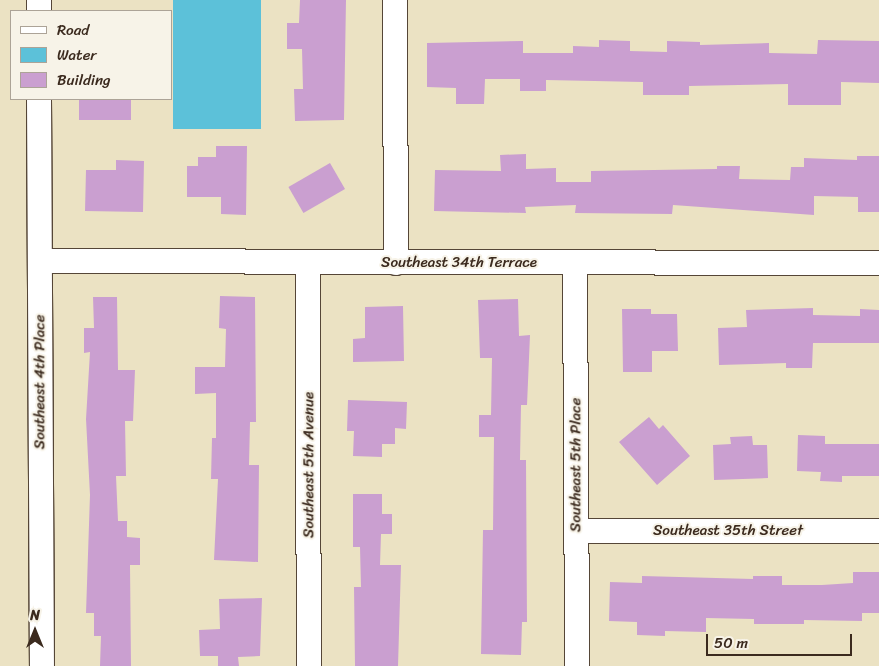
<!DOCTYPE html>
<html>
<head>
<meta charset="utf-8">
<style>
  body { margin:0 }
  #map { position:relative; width:879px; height:666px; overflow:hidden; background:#ebe2c3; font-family:Sriracha,sans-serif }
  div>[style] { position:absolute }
  .water>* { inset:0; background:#5cc1d9; transform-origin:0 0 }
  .building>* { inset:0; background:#ca9fd0; transform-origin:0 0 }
  .roads { filter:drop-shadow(1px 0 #554637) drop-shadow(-1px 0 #554637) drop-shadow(0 1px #554637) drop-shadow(0 -1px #554637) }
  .minor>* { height:24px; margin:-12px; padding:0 12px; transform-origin:12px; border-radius:12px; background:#fff }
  span { translate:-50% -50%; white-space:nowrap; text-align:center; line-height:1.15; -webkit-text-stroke:4px #f7f3e8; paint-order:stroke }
  .street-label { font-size:15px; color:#3b2a1e }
  .legend { position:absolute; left:10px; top:10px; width:162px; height:90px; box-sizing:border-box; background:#f7f3e8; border:1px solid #aca397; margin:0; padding:6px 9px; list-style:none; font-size:15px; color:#3b2a1e }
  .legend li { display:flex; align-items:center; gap:10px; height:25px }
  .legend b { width:25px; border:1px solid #aca397 }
  .north { position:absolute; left:10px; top:606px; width:50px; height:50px; -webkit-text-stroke:4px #f7f3e8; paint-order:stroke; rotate:0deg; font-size:14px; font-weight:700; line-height:20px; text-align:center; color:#3b2a1e }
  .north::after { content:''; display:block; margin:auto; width:18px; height:22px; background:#3b2a1e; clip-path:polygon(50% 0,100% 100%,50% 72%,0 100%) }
  .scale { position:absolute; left:706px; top:634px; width:146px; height:22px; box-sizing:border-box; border:2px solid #3b2a1e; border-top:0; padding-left:6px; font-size:15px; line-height:18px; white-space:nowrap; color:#3b2a1e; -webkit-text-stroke:4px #f7f3e8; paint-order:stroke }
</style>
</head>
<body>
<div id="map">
  <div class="water">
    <div style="left:173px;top:0;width:88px;height:129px"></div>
  </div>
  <div class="building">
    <div style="clip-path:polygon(300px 0,346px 0,344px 120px,295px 121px,294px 89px,303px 89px,302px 49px,287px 49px,287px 23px,299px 23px)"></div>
    <div style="clip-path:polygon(599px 40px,630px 41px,630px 51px,667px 52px,667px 41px,700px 42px,700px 45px,769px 43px,769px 53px,817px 54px,818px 40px,879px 41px,879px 83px,841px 82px,841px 105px,788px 105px,788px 84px,689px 86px,689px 95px,643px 95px,643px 82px,546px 80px,546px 91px,520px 91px,520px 79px,485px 79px,484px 104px,456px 104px,456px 88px,427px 87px,427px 43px,523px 41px,523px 53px,573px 53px,573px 46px,599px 47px)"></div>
    <div style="left:79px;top:99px;width:52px;height:21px"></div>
    <div style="clip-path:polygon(216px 146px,247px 146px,246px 215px,221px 214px,221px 197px,187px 197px,187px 166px,198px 166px,198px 157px,216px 157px)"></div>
    <div style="clip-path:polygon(526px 154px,526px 169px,556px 168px,556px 182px,591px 182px,591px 171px,717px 169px,717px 166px,740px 166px,739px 179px,790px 180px,791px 167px,804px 167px,804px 158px,857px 160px,857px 156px,879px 156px,879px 212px,858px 212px,858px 197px,814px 196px,814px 215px,673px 205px,672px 214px,575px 213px,576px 205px,525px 207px,526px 213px,434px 211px,435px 170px,501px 171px,500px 155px)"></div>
    <div style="clip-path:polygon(116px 160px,144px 161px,143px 212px,85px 211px,86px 170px,116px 170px)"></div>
    <div style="left:330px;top:163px;width:30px;height:48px;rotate:60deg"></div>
    <div style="clip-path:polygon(220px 296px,255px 297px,256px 422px,250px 422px,249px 465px,259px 465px,258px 562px,214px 560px,218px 479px,211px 479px,212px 438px,216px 438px,216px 393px,195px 394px,195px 367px,225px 367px,226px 329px,219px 328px)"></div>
    <div style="clip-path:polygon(93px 297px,117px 297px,118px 370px,135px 370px,133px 421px,125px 421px,126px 476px,116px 476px,118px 521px,127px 521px,127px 537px,140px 538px,140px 565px,130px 565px,131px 666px,100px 666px,101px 636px,94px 636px,94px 613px,86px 613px,90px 495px,86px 419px,90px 352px,84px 353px,84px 328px,94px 328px)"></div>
    <div style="clip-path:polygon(518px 299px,519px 336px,530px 335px,527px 405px,521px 405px,520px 460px,526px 460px,527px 622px,522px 622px,521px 655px,481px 654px,483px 530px,493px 530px,494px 437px,479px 437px,479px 415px,491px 415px,492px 358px,480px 358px,478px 300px)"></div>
    <div style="clip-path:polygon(403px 306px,404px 361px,353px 362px,353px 339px,365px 338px,365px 307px)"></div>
    <div style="clip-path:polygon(813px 308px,813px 315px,860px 316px,860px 309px,879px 310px,879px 343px,813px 343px,812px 368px,786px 368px,786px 363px,719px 365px,718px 328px,747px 327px,746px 310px)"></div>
    <div style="clip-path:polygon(622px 309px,651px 309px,651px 314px,677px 314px,678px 351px,652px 351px,652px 372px,623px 372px)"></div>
    <div style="clip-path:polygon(348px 400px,407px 402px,406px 429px,395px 428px,395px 444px,382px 444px,382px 457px,353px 456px,354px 431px,347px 431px)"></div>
    <div style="clip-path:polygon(649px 417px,659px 429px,663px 425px,690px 456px,657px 485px,619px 442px)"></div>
    <div style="clip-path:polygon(798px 435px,825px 436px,825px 444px,879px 444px,879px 476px,842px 476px,842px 482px,820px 481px,821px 472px,797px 471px)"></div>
    <div style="clip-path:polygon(752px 436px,753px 445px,767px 445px,768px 478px,714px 480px,713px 445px,731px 444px,730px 437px)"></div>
    <div style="clip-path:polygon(353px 494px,382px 494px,382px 514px,392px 514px,392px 534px,381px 534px,380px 565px,401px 565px,398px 666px,355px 666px,354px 587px,361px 587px,360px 547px,353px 547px)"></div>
    <div style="clip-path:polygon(853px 572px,879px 572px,879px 613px,862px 613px,862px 621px,804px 620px,804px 624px,754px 624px,754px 619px,706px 618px,706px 632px,665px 631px,665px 636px,637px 635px,637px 622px,609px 621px,610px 582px,642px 583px,642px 576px,753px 579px,753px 576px,782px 576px,782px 585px,822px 585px,853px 583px)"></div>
    <div style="clip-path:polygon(262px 598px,260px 656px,238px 657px,239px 666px,218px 666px,218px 656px,200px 656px,199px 630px,220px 629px,219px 599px)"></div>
  </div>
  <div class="roads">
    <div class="minor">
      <div style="left:39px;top:0;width:11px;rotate:90deg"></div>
      <div style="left:395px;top:0;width:263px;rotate:89.8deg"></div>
      <div style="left:39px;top:99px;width:567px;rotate:89.7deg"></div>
      <div style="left:40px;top:261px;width:839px;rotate:0.14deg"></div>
      <div style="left:308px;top:263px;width:403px;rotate:89.9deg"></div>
      <div style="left:575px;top:264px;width:402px;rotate:89.7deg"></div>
      <div style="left:576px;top:531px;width:303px"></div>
    </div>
  </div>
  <div class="street-label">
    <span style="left:459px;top:263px">Southeast 34th Terrace</span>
    <span style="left:40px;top:382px;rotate:-90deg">Southeast 4th Place</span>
    <span style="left:309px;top:465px;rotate:-90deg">Southeast 5th Avenue</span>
    <span style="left:576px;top:465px;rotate:-90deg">Southeast 5th Place</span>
    <span style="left:728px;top:531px">Southeast 35th Street</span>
  </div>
  <ul class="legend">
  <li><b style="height:6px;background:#fff"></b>Road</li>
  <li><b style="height:14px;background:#5cc1d9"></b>Water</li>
  <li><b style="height:14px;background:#ca9fd0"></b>Building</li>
  </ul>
  <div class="north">N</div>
  <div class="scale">50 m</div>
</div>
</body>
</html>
